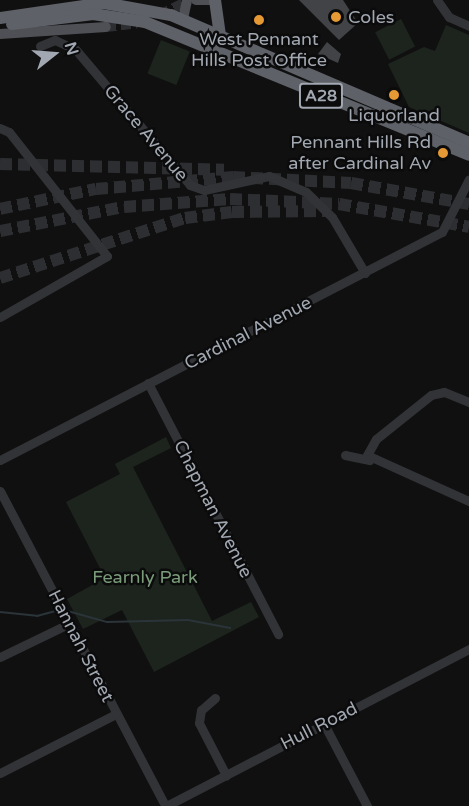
<!DOCTYPE html>
<html>
<head>
<meta charset="utf-8">
<style>
  body { margin:0 }
  #map { position:relative; width:469px; height:806px; overflow:hidden; background:#101011; font-family:"Varela Round",sans-serif }
  div>[style] { position:absolute }
  .green>* { inset:0; background:#1d241d; transform-origin:0 0 }
  .stream>* { height:2px; margin:-1px; padding:0 1px; transform-origin:1px; border-radius:1px; background:#2b3439 }
  .building>* { inset:0; background:#414347 }
  .major-tunnel>* { height:10px; margin-top:-5px; transform-origin:0; background:repeating-linear-gradient(90deg,#2d2e31 0 10px,transparent 0 15px) }
  .highway-tunnel>* { height:12px; margin-top:-6px; transform-origin:0; background:repeating-linear-gradient(90deg,#2d2e31 0 12px,transparent 0 18px) }
  .minor>* { height:9px; margin:-4.5px; padding:0 4.5px; transform-origin:4.5px; border-radius:4.5px; background:#313336 }
  .major>* { height:10px; margin:-5px; padding:0 5px; transform-origin:5px; border-radius:5px; background:#4e5055 }
  .highway>* { height:12px; margin:-6px; padding:0 6px; transform-origin:6px; border-radius:6px; background:#5e6167 }
  .dots>* { width:16px; height:16px; translate:-50% -50%; box-sizing:border-box; border:3px solid #0b0b0c; border-radius:50% }
  span { translate:-50% -50%; white-space:nowrap; text-align:center; line-height:1.15; -webkit-text-stroke:5px #0b0b0c; paint-order:stroke }
  .shield-label span { padding:2px 4px; background:#0b0b0c; border:2px solid; border-radius:4px; -webkit-text-stroke-width:0 }
  .shield-label { font-size:16px; color:#a2a8b1; font-weight:700 }
  .poi-label { font-size:18px; color:#a2a8b1 }
  .left { translate:0 -50%; text-align:left }
  .right { translate:-100% -50%; text-align:right }
  .street-label { font-size:18px; color:#a2a8b1 }
  .park-label { font-size:18px; color:#7b9c7a }
  .north { position:absolute; left:24px; top:24px; width:60px; height:60px; -webkit-text-stroke:4px #0b0b0c; paint-order:stroke; rotate:73deg; font-size:16px; font-weight:700; line-height:24px; text-align:center; color:#a2a8b1 }
  .north::after { content:''; display:block; margin:auto; width:21px; height:27px; background:#a2a8b1; clip-path:polygon(50% 0,100% 100%,50% 72%,0 100%) }
</style>
</head>
<body>
<div id="map">
  <div class="green">
    <div style="left:401px;top:19px;width:31px;height:29px;rotate:63deg"></div>
    <div style="clip-path:polygon(446px 25px,469px 35px,469px 133px,409px 107px,388px 64px,424px 47px,435px 51px)"></div>
    <div style="left:161px;top:40px;width:31px;height:36px;rotate:22deg"></div>
    <div style="clip-path:polygon(166px 437px,171px 448px,133px 467px,212px 621px,251px 602px,259px 617px,154px 672px,122px 610px,83px 629px,67px 599px,105px 578px,66px 502px,120px 474px,115px 464px)"></div>
  </div>
  <div class="stream">
    <div style="left:64px;top:610px;width:45px;rotate:15.6deg"></div>
    <div style="left:107px;top:622px;width:81px;rotate:-1.4deg"></div>
    <div style="left:188px;top:620px;width:43px;rotate:10.8deg"></div>
    <div style="left:0;top:612px;width:37px;rotate:6deg"></div>
    <div style="left:37px;top:616px;width:23px;rotate:-15deg"></div>
  </div>
  <div class="building">
    <div style="clip-path:polygon(299px 0,343px 0,358px 23px,339px 40px)"></div>
    <div style="clip-path:polygon(327px 42px,341px 54px,338px 63px,318px 54px)"></div>
  </div>
  <div class="major-tunnel">
    <div style="left:160px;top:15px;width:33px;rotate:-27deg"></div>
    <div style="left:106px;top:27px;width:31px;rotate:-7deg"></div>
  </div>
  <div class="highway-tunnel">
    <div style="left:0;top:164px;width:224px;rotate:1.5deg"></div>
    <div style="left:0;top:209px;width:98px;rotate:-11.8deg"></div>
    <div style="left:96px;top:189px;width:138px;rotate:-5deg"></div>
    <div style="left:233px;top:177px;width:118px;rotate:2.9deg"></div>
    <div style="left:351px;top:183px;width:120px;rotate:10.1deg"></div>
    <div style="left:0;top:231px;width:126px;rotate:-11deg"></div>
    <div style="left:124px;top:207px;width:106px;rotate:-4.3deg"></div>
    <div style="left:230px;top:199px;width:109px;rotate:2.6deg"></div>
    <div style="left:339px;top:204px;width:132px;rotate:10deg"></div>
    <div style="left:0;top:278px;width:194px;rotate:-18deg"></div>
    <div style="left:185px;top:218px;width:47px;rotate:-7.3deg"></div>
    <div style="left:232px;top:212px;width:93px;rotate:-0.6deg"></div>
  </div>
  <div class="minor">
    <div style="left:437px;top:0;width:21px;rotate:55deg"></div>
    <div style="left:449px;top:17px;width:22px;rotate:24deg"></div>
    <div style="left:40px;top:46px;width:16px;rotate:-22deg"></div>
    <div style="left:55px;top:40px;width:23px;rotate:25deg"></div>
    <div style="left:76px;top:50px;width:177px;rotate:49.8deg"></div>
    <div style="left:190px;top:185px;width:15px;rotate:20deg"></div>
    <div style="left:204px;top:190px;width:66px;rotate:-12.2deg"></div>
    <div style="left:269px;top:176px;width:40px;rotate:23.4deg"></div>
    <div style="left:306px;top:192px;width:36px;rotate:44deg"></div>
    <div style="left:332px;top:217px;width:65px;rotate:59.5deg"></div>
    <div style="left:0;top:128px;width:10px;rotate:24deg"></div>
    <div style="left:9px;top:132px;width:158px;rotate:51.7deg"></div>
    <div style="left:107px;top:256px;width:123px;rotate:150.3deg"></div>
    <div style="left:148px;top:383px;width:283px;rotate:62.6deg"></div>
    <div style="left:469px;top:402px;width:27px;rotate:-158deg"></div>
    <div style="left:444px;top:392px;width:13px;rotate:167deg"></div>
    <div style="left:431px;top:395px;width:70px;rotate:141.3deg"></div>
    <div style="left:376px;top:439px;width:18px;rotate:119deg"></div>
    <div style="left:367px;top:455px;width:112px;rotate:24.3deg"></div>
    <div style="left:345px;top:455px;width:25px;rotate:12deg"></div>
    <div style="left:0;top:460px;width:497px;rotate:-27.3deg"></div>
    <div style="left:442px;top:232px;width:59px;rotate:-63deg"></div>
    <div style="left:0;top:491px;width:351px;rotate:62.3deg"></div>
    <div style="left:0;top:657px;width:78px;rotate:-25.9deg"></div>
    <div style="left:215px;top:698px;width:18px;rotate:139deg"></div>
    <div style="left:201px;top:710px;width:13px;rotate:99deg"></div>
    <div style="left:199px;top:723px;width:59px;rotate:62.6deg"></div>
    <div style="left:324px;top:724px;width:93px;rotate:62.3deg"></div>
    <div style="left:0;top:773px;width:130px;rotate:-27deg"></div>
    <div style="left:170px;top:804px;width:337px;rotate:-27.4deg"></div>
  </div>
  <div class="major">
    <div style="left:196px;top:0;width:15px"></div>
    <div style="left:183px;top:19px;width:19px;rotate:-78deg"></div>
    <div style="left:0;top:34px;width:106px;rotate:-3.8deg"></div>
  </div>
  <div class="highway">
    <div style="left:215px;top:0;width:35px;rotate:82deg"></div>
    <div style="left:0;top:18px;width:105px;rotate:-8.2deg"></div>
    <div style="left:104px;top:3px;width:68px;rotate:10.2deg"></div>
    <div style="left:171px;top:15px;width:324px;rotate:23.2deg"></div>
    <div style="left:12px;top:24px;width:82px;rotate:-7deg"></div>
    <div style="left:93px;top:14px;width:53px;rotate:8.7deg"></div>
    <div style="left:145px;top:22px;width:350px;rotate:22.3deg"></div>
  </div>
  <div class="dots">
    <div style="left:336px;top:17px;background:#e59934"></div>
    <div style="left:259px;top:20px;background:#e59934"></div>
    <div style="left:394px;top:95px;background:#e59934"></div>
    <div style="left:443px;top:153px;background:#e59934"></div>
  </div>
  <div class="shield-label">
    <span style="left:321px;top:96px">A28</span>
  </div>
  <div class="poi-label">
    <span class="left" style="left:348px;top:17px">Coles</span>
    <span style="left:259px;top:50px">West Pennant<br>Hills Post Office</span>
    <span style="left:394px;top:115px">Liquorland</span>
    <span class="right" style="left:431px;top:153px">Pennant Hills Rd<br>after Cardinal Av</span>
  </div>
  <div class="street-label">
    <span style="left:146px;top:133px;rotate:50deg">Grace Avenue</span>
    <span style="left:248px;top:333px;rotate:-27deg">Cardinal Avenue</span>
    <span style="left:213px;top:509px;rotate:63deg">Chapman Avenue</span>
    <span style="left:81px;top:646px;rotate:63deg">Hannah Street</span>
    <span style="left:319px;top:726px;rotate:-27deg">Hull Road</span>
  </div>
  <div class="park-label">
    <span style="left:145px;top:577px">Fearnly Park</span>
  </div>
  <div class="north">N</div>
</div>
</body>
</html>
